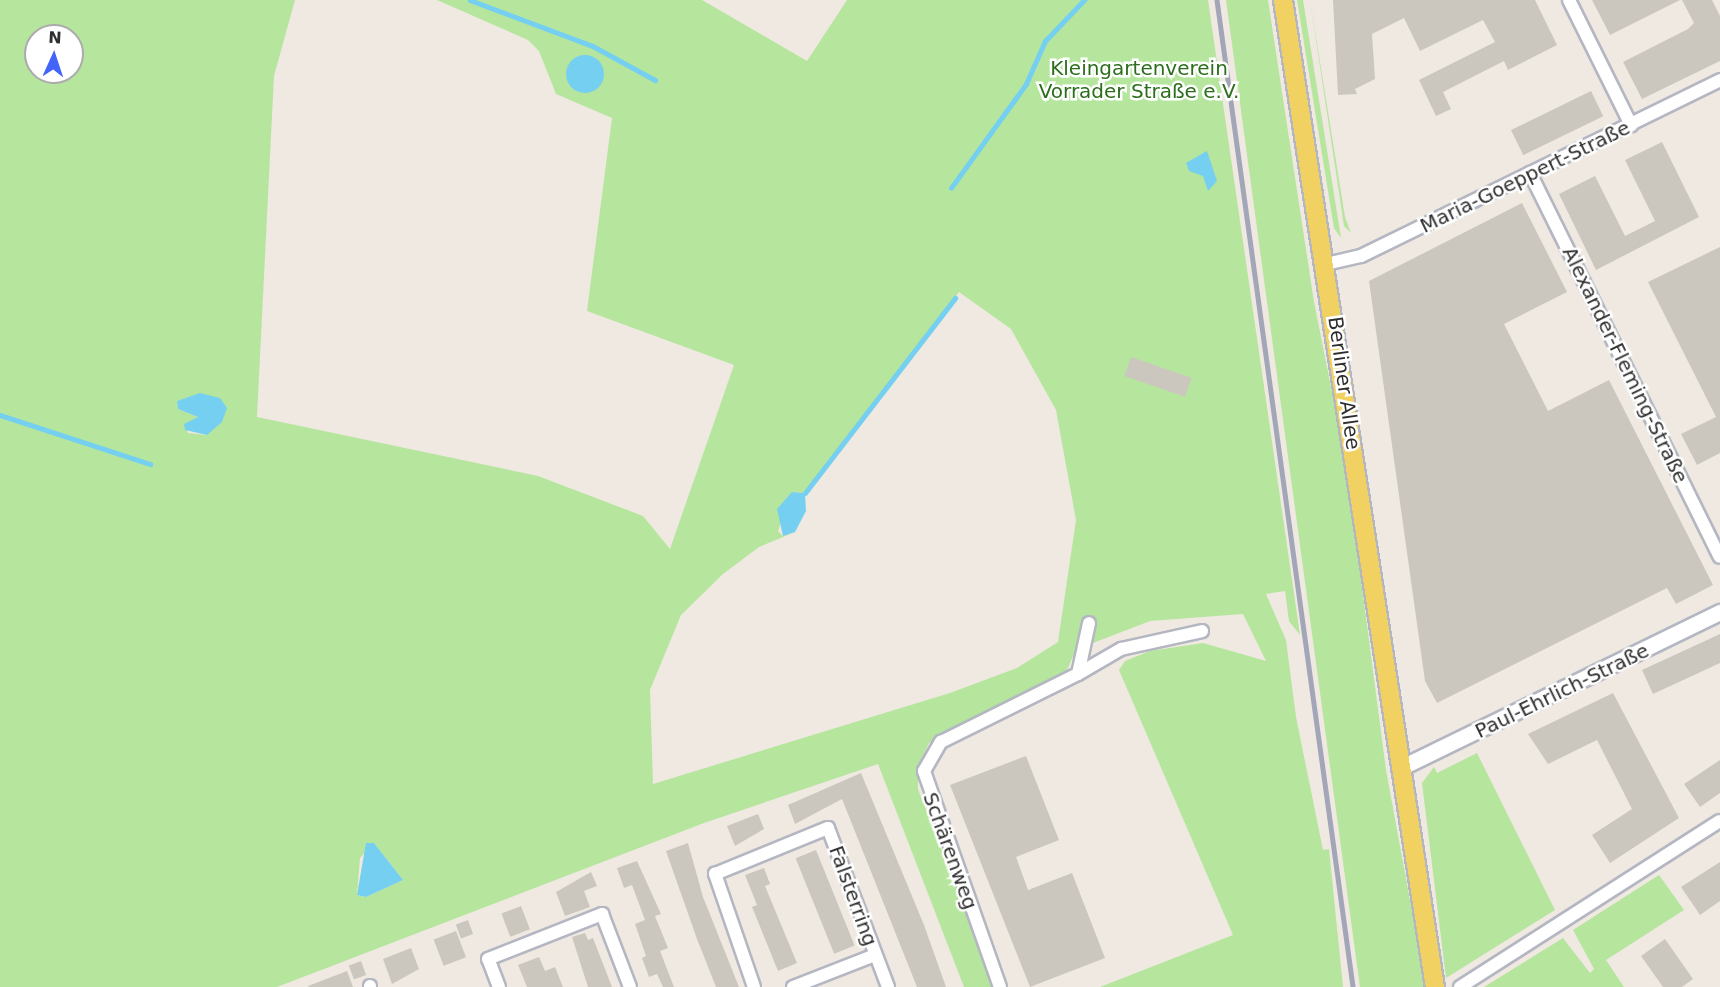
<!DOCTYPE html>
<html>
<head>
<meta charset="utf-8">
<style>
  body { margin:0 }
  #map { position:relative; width:1720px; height:987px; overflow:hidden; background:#efe9e1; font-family:"DejaVu Sans",sans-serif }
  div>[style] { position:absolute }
  .green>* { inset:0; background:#b6e59e }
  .water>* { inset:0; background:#75cff0 }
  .round { border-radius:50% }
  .stream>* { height:4.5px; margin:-2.25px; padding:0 2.25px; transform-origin:2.25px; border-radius:2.25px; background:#75cff0 }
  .building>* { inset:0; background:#cbc7bf; transform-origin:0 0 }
  .roads { filter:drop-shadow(2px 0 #b4b7c1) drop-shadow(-2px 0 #b4b7c1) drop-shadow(0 2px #b4b7c1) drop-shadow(0 -2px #b4b7c1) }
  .minor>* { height:12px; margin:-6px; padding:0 6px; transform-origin:6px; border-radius:6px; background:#fff }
  .tertiary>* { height:15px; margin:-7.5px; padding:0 7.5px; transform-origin:7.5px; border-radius:7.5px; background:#fff }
  .primary>* { height:18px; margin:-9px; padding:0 9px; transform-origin:9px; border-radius:9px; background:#f2d163 }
  .rail>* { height:4.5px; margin:-2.25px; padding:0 2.25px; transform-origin:2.25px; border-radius:2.25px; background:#a3a6b8 }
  span { translate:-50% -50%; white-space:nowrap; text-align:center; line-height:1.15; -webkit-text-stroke:5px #fff; paint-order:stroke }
  .park-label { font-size:20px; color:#2c6e1b }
  .street-label { font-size:20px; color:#2e2e2e }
  .north { position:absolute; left:24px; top:24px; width:60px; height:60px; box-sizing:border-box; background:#fff; border:2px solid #ababab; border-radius:50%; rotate:3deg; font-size:16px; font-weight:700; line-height:24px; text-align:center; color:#2e2e2e }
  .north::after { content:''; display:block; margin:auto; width:21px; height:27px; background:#4264fb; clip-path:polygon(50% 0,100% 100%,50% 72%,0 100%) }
</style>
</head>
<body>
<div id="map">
  <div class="green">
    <div style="clip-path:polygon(evenodd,0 0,295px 0,274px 76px,257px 417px,538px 476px,643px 516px,670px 549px,734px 365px,587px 311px,612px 118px,556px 94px,539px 51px,528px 40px,437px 0,702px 0,807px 61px,847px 0,1208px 0,1300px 635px,1289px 621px,1285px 591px,1266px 594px,1286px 640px,1296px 717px,1323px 850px,1329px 849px,1343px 987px,1100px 987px,1233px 935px,1119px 670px,1125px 661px,1150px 651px,1203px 643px,1266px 661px,1243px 614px,1150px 621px,1093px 643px,1094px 627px,1085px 629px,1064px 677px,929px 743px,918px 766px,918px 789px,995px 987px,964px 987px,878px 764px,704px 823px,277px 987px,0 987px,0 0,36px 36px,72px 36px,72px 72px,36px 72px,36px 36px,0 0,959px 292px,1011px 329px,1056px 410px,1076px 520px,1058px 642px,1017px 668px,950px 693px,653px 784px,650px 690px,681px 615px,723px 574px,759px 547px,795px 532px,783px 536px,778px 531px,792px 492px,805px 493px,959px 292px,0 0,196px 395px,207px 435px,188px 433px,185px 424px,198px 417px,178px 409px,177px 401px,196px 395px,0 0,374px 843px,403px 880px,366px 897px,357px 895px,360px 858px,374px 843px)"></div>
    <div style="clip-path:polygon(1226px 0,1268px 0,1314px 302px,1345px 457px,1386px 770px,1426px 987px,1360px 987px)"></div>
    <div style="clip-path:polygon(1297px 0,1303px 0,1341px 238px,1334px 228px)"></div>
    <div style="clip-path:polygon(1310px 0,1345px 217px,1351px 233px,1344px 226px)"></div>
    <div style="clip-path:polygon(1477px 753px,1555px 910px,1446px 978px,1422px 783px,1434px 767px,1437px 773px)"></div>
    <div style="clip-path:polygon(1659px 875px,1684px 910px,1606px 960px,1624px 987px,1484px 987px,1563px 938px,1590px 973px,1594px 969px,1573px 930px)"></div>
  </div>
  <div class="water">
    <div class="round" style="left:566px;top:55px;width:38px;height:38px"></div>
    <div style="clip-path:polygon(1207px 151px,1217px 181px,1208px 191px,1203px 176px,1189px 171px,1186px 163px)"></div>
    <div style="clip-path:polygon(200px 393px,220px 398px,227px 408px,222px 422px,207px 435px,185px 430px,184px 424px,198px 417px,178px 409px,177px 401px)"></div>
    <div style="clip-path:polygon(792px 492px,805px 493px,806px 511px,795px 532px,783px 536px,777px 509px)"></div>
    <div style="clip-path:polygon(366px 843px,374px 843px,403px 880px,366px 897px,357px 895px)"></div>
  </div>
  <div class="stream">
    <div style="left:470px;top:0;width:131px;rotate:20.5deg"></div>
    <div style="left:593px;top:46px;width:71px;rotate:28.7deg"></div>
    <div style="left:951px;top:188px;width:128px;rotate:-54.2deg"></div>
    <div style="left:1026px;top:84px;width:47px;rotate:-66.2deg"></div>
    <div style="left:1045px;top:41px;width:57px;rotate:-46.4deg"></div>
    <div style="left:0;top:415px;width:158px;rotate:18.1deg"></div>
    <div style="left:805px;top:493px;width:246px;rotate:-52.4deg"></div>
  </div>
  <div class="building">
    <div style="clip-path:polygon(1333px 0,1535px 0,1557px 45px,1508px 70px,1504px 61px,1443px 92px,1451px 109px,1436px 116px,1419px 80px,1495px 42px,1483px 20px,1420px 51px,1404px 18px,1372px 34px,1375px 79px,1355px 89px,1357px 94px,1338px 95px)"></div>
    <div style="clip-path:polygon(1592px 0,1680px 0,1610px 35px)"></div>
    <div style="clip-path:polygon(1682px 0,1712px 0,1720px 16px,1720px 61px,1642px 99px,1623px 62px,1688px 29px,1694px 23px)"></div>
    <div style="left:1591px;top:91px;width:28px;height:89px;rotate:64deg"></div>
    <div style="clip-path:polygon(1662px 142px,1699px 217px,1596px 270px,1559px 194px,1595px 176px,1625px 236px,1655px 221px,1625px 160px)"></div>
    <div style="clip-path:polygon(1522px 203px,1567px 292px,1504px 324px,1548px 411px,1609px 380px,1713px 585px,1676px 604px,1667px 588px,1437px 703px,1425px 681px,1369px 281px)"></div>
    <div style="clip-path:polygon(1720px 247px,1720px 453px,1697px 465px,1681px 434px,1716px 417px,1648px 282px)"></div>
    <div style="left:1131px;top:357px;width:64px;height:20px;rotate:19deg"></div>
    <div style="clip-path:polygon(1720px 634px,1720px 663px,1653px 694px,1642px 670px)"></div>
    <div style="clip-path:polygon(1613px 693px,1679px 818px,1610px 863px,1592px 835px,1632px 809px,1597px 740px,1548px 764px,1528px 734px)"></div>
    <div style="clip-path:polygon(1026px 756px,1059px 840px,1016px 857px,1028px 890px,1072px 873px,1105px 958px,1030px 987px,950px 785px)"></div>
    <div style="clip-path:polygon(1720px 760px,1720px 793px,1700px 807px,1684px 784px)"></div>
    <div style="clip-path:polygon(861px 773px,924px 925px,946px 987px,917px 987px,842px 799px,795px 824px,788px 805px)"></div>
    <div style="clip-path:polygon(758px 814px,764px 829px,735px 846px,727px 826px)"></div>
    <div style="clip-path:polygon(688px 843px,703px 897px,739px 987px,716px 987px,697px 939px,666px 851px)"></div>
    <div style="left:816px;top:850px;width:103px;height:22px;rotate:68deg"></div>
    <div style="clip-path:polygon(637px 861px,661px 914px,655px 916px,668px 948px,660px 951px,674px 987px,663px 987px,657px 974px,649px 977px,642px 958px,646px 956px,635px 924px,645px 920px,632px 885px,624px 888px,617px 868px)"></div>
    <div style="clip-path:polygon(1720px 862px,1720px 901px,1700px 915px,1681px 887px)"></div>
    <div style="clip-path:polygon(764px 868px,770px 884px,765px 886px,797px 963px,778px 971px,752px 907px,757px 905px,745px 875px)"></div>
    <div style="clip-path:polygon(591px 872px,597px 886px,584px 891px,581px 883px,590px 907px,565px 916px,556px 892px)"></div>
    <div style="left:521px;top:906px;width:25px;height:21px;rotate:69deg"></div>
    <div style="left:468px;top:920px;width:15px;height:13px;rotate:70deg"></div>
    <div style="left:456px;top:931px;width:28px;height:24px;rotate:69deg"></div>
    <div style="clip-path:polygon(585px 933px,588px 940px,593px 938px,612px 987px,588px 987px,572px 937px)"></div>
    <div style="clip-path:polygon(1665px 939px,1693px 979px,1682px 987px,1663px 987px,1641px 956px)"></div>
    <div style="clip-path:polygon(411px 948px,419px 969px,392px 984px,383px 959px)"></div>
    <div style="clip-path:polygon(539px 957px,545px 971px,555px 967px,563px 987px,527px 987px,518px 965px)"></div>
    <div style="left:361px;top:961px;width:15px;height:13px;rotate:70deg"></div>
    <div style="clip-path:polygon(347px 971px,353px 987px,309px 987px,308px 986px)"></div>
  </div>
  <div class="roads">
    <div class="minor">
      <div style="left:1569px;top:0;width:140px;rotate:63.6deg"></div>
      <div style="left:1530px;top:173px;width:428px;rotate:63.7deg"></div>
      <div style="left:1326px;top:264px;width:36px;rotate:-13deg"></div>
      <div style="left:1361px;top:256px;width:400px;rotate:-26.1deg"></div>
      <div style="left:1078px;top:674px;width:50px;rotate:-30.2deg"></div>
      <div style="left:1121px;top:649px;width:83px;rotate:-12.5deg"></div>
      <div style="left:370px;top:986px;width:1px;rotate:90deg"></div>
      <div style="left:499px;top:987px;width:30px;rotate:-111deg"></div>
      <div style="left:488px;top:959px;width:123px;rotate:-21.5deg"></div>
      <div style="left:602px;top:914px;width:78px;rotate:69deg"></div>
      <div style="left:754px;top:987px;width:120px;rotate:-109deg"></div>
      <div style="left:715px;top:874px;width:122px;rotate:-22.2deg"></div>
      <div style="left:828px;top:828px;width:170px;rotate:69.3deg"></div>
      <div style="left:793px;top:987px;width:88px;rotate:-21.3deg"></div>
      <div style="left:1000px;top:987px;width:229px;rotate:-109.4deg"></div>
      <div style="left:924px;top:771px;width:34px;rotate:-60deg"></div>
      <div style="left:941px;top:742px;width:153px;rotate:-26.4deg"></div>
      <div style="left:1078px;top:674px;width:52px;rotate:-77.8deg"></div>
      <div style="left:1460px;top:987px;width:308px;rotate:-32.6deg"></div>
    </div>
    <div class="tertiary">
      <div style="left:1402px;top:767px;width:354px;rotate:-26deg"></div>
    </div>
    <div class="primary">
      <div style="left:1283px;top:0;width:999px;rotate:81.25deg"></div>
    </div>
  </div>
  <div class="rail">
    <div style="left:1217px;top:0;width:996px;rotate:82.15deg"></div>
  </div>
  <div class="park-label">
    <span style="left:1139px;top:80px">Kleingartenverein<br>Vorrader Straße e.V.</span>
  </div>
  <div class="street-label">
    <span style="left:1525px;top:177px;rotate:-26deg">Maria-Goeppert-Straße</span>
    <span style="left:1625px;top:365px;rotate:64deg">Alexander-Fleming-Straße</span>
    <span style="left:1344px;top:383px;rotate:82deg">Berliner Allee</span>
    <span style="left:1562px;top:691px;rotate:-26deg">Paul-Ehrlich-Straße</span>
    <span style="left:950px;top:851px;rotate:70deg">Schärenweg</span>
    <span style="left:853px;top:896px;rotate:70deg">Falsterring</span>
  </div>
  <div class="north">N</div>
</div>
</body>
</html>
